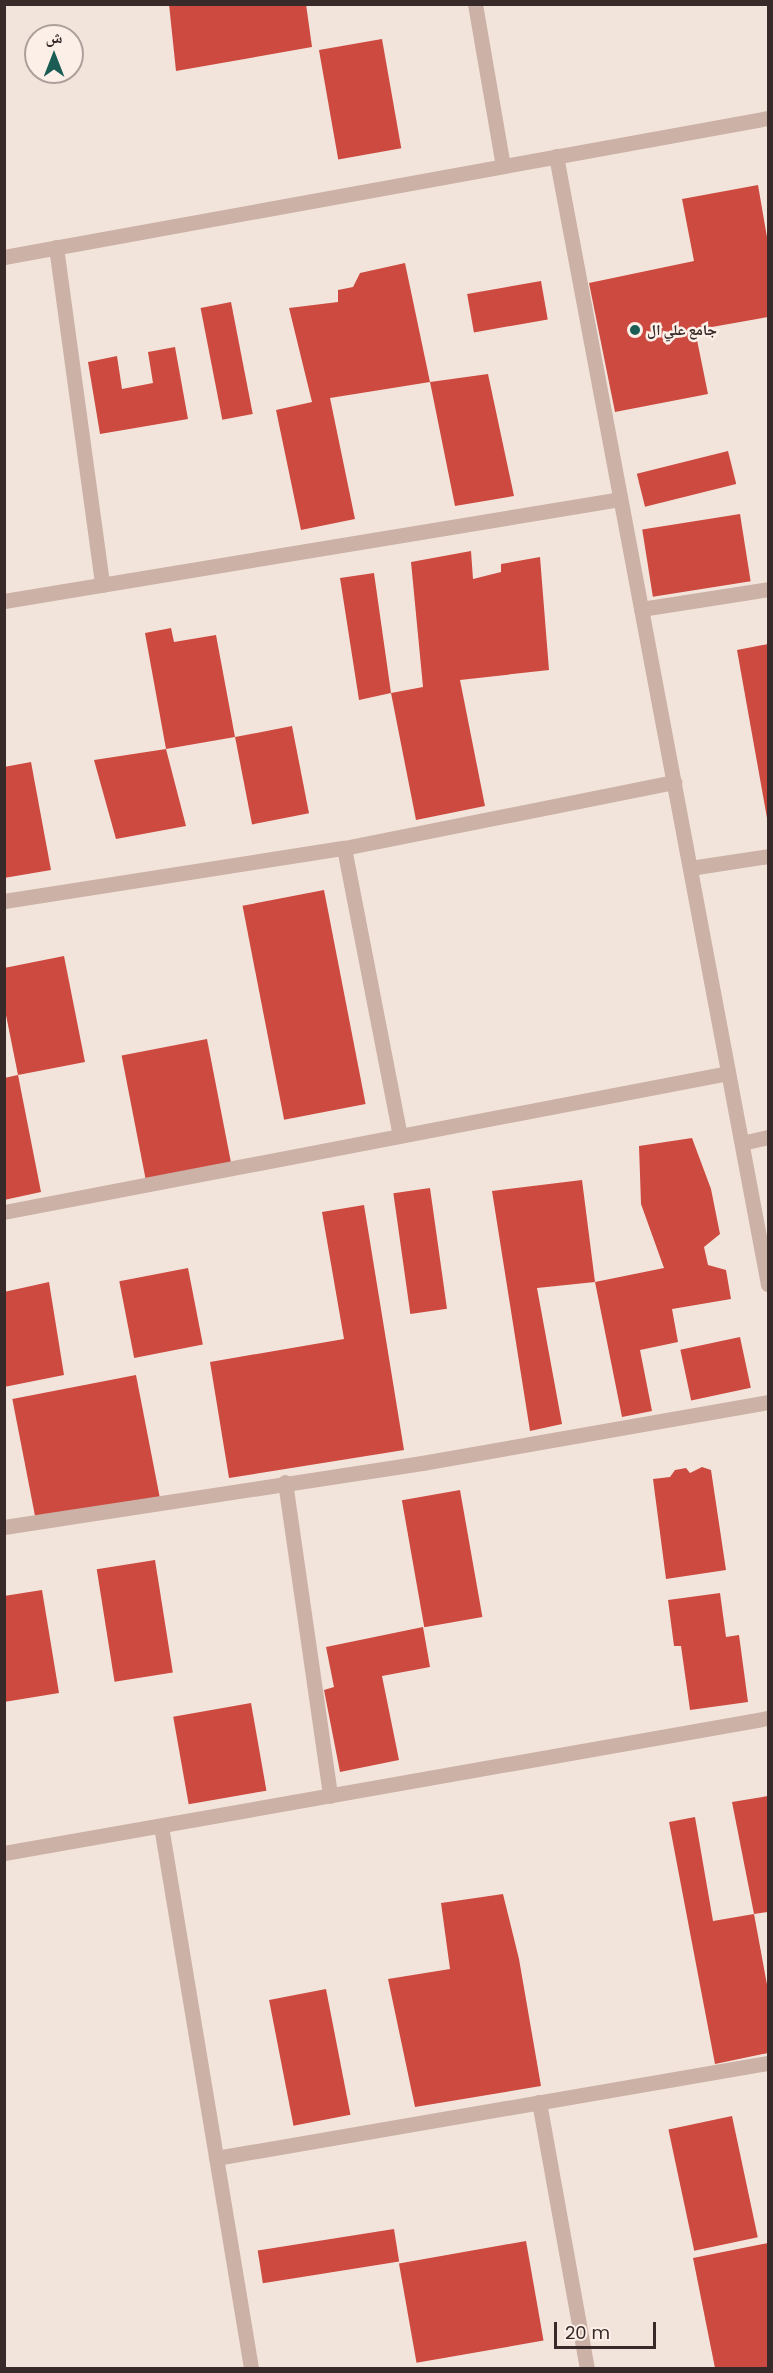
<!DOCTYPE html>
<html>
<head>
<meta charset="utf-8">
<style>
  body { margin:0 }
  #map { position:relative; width:773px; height:2373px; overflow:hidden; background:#f3e4db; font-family:Poppins,"Noto Naskh Arabic",sans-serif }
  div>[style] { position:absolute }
  .building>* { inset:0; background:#cd4a40; transform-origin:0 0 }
  .minor>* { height:15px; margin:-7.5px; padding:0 7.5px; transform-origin:7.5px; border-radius:7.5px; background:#ccb1a6 }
  .dots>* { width:16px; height:16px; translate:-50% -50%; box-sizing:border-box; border:3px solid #fbefe8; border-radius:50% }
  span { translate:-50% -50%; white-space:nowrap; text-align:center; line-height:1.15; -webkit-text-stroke:5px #fbefe8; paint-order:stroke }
  .poi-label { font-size:15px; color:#382a28; font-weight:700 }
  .left { translate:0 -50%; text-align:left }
  .frame { position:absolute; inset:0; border:6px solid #382a28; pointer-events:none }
  .north { position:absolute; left:24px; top:24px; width:60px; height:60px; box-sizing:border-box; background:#fbefe8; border:2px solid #ada09b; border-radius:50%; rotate:0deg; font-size:16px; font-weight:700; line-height:24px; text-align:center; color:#382a28 }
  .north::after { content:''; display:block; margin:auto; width:21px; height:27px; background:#1b5c55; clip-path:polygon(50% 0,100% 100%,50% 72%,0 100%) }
  .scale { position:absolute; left:554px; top:2322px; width:102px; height:27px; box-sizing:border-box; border:3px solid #382a28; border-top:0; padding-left:8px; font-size:18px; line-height:21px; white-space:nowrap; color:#382a28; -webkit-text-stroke:4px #fbefe8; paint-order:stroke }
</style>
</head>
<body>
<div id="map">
  <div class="building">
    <div style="clip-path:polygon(169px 4px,306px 4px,312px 47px,176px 71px)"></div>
    <div style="left:382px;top:39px;width:111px;height:64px;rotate:80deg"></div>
    <div style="clip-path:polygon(758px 185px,768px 243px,768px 317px,695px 330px,708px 394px,615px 412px,589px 283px,694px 261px,682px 199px)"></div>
    <div style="clip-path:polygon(405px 263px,430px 382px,488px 374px,514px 496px,455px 506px,430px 382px,330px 398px,355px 519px,301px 530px,276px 410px,312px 402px,289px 308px,338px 302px,338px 290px,353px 287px,360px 273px)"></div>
    <div style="left:541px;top:281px;width:39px;height:75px;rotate:80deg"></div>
    <div style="left:231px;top:302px;width:114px;height:31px;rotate:79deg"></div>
    <div style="clip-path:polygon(175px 347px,188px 419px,100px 434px,88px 362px,117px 356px,122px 389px,153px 383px,148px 352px)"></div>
    <div style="left:728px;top:451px;width:34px;height:94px;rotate:76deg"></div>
    <div style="left:740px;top:514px;width:68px;height:99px;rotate:81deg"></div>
    <div style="clip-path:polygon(471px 551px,473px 579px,501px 572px,501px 564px,540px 557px,549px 670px,460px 680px,485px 806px,416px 820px,391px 693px,359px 700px,340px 578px,374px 573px,391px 693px,423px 687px,411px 562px)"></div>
    <div style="clip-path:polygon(171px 628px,174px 642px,216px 635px,235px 737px,166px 749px,145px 633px)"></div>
    <div style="clip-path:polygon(768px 644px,768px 818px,767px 818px,737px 650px)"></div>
    <div style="left:292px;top:726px;width:89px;height:58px;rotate:79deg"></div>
    <div style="clip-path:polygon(166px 749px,186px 826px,116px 839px,94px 760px)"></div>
    <div style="clip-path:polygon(31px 762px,51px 870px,4px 878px,4px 767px)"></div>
    <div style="left:324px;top:890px;width:218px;height:83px;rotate:79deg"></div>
    <div style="clip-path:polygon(64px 956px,85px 1062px,18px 1075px,4px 1005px,4px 968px)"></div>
    <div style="left:207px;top:1039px;width:128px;height:87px;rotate:79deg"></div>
    <div style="clip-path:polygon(18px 1075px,41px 1192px,4px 1200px,4px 1078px)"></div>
    <div style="clip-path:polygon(692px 1138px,711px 1189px,720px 1234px,704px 1247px,708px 1265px,726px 1270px,731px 1299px,672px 1309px,678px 1342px,640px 1350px,652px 1411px,622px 1417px,595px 1282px,664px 1268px,641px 1204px,639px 1146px)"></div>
    <div style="clip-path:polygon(582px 1180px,595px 1282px,537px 1288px,562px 1424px,530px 1431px,492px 1191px)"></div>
    <div style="left:430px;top:1188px;width:122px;height:37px;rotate:82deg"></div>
    <div style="clip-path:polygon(364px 1205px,404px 1450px,229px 1478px,210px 1362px,344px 1339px,322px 1212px)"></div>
    <div style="left:188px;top:1268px;width:78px;height:70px;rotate:79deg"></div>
    <div style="clip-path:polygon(49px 1282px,64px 1375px,4px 1387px,4px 1292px)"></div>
    <div style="left:740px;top:1337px;width:52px;height:61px;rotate:78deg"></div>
    <div style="left:136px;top:1375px;width:126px;height:126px;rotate:79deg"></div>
    <div style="clip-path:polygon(702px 1467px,711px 1470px,726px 1570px,666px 1579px,653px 1479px,670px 1477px,675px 1470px,686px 1468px,690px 1473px)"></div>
    <div style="left:460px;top:1490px;width:129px;height:59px;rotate:80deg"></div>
    <div style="left:155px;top:1560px;width:114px;height:59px;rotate:81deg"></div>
    <div style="clip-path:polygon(42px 1590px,59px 1693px,4px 1702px,4px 1596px)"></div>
    <div style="clip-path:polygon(720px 1593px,726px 1637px,739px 1635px,748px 1702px,690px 1710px,681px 1646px,674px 1646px,668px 1600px)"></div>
    <div style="clip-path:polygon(423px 1627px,430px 1667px,382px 1676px,399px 1760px,340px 1772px,324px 1690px,334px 1687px,326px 1647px)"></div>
    <div style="left:251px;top:1703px;width:89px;height:79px;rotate:80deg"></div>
    <div style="clip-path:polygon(768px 1796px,768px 1912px,754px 1914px,732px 1802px)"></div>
    <div style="clip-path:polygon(695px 1817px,713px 1921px,754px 1914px,768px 1990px,768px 2053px,715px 2064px,669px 1822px)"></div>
    <div style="clip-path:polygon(503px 1894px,519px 1959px,541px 2086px,415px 2107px,388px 1979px,450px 1969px,441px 1903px)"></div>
    <div style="left:326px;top:1989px;width:128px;height:58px;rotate:79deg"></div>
    <div style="left:732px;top:2116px;width:124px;height:65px;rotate:78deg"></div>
    <div style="left:394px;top:2229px;width:33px;height:138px;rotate:81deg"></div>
    <div style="left:526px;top:2241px;width:101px;height:129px;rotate:80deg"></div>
    <div style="clip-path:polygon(768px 2243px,768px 2368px,715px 2368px,693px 2258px)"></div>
  </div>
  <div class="minor">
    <div style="left:475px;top:4px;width:164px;rotate:80.2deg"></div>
    <div style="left:556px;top:156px;width:1148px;rotate:79.36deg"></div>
    <div style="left:56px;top:247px;width:341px;rotate:82.2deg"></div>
    <div style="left:4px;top:257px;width:777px;rotate:-10.31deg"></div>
    <div style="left:4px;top:601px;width:624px;rotate:-9.4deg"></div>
    <div style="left:641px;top:609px;width:129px;rotate:-8.9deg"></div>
    <div style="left:344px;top:848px;width:293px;rotate:79deg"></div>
    <div style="left:690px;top:868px;width:79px;rotate:-8.7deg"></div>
    <div style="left:4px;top:901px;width:344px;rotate:-8.9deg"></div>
    <div style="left:344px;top:848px;width:337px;rotate:-11.3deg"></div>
    <div style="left:742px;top:1143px;width:27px;rotate:-13deg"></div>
    <div style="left:4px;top:1212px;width:737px;rotate:-10.87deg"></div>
    <div style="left:285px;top:1482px;width:317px;rotate:81.8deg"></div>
    <div style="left:4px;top:1527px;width:423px;rotate:-8.7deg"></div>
    <div style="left:422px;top:1463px;width:351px;rotate:-10deg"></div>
    <div style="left:161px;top:1826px;width:549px;rotate:80.57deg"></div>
    <div style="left:4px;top:1853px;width:776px;rotate:-10.02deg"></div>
    <div style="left:539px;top:2102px;width:270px;rotate:79.8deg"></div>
    <div style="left:216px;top:2158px;width:560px;rotate:-9.77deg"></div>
  </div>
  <div class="dots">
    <div style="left:635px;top:330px;background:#1b5c55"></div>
  </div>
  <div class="poi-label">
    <span class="left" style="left:647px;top:330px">جامع علي ال</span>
  </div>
  <div class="frame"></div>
  <div class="north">ش</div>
  <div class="scale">20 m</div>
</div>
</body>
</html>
